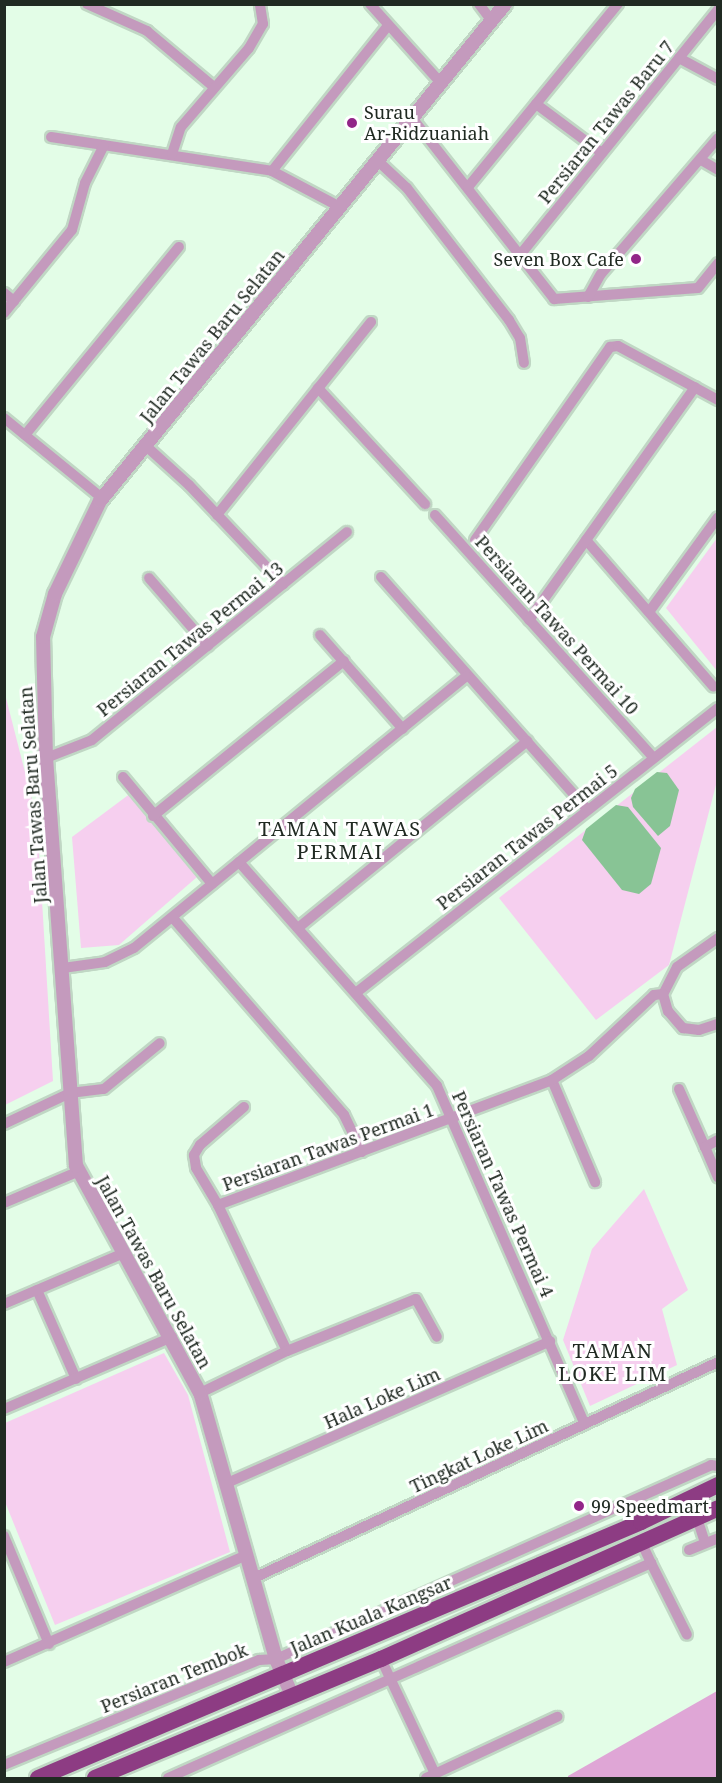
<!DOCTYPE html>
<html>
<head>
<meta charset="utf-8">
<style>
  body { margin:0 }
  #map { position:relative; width:722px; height:1783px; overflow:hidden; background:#e3fde7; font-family:"Noto Serif",serif }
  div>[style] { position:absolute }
  .green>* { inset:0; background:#f6cfef }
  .forest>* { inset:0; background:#dfa6d6 }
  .water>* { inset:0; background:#88c495 }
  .roads { filter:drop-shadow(2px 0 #c0d7c4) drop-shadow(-2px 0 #c0d7c4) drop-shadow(0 2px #c0d7c4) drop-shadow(0 -2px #c0d7c4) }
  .minor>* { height:10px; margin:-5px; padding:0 5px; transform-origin:5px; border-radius:5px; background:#c49abd }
  .tertiary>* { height:14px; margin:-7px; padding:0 7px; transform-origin:7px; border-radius:7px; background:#c49abd }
  .trunk>* { height:16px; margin:-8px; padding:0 8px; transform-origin:8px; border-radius:8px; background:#8d3c83 }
  .dots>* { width:16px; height:16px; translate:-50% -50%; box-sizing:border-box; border:3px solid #fff; border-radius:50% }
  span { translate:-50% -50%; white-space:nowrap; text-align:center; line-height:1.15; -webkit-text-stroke:6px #fff; paint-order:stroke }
  .poi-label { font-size:18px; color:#202a22 }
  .left { translate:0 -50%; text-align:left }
  .right { translate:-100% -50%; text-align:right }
  .street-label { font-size:18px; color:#202a22 }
  .neighbourhood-label { font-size:20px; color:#202a22; letter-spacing:1.5px }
  .frame { position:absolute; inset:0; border:6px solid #202a22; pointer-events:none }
</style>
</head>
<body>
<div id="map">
  <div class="green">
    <div style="clip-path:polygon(717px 538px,717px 671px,666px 608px)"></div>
    <div style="clip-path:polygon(5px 694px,37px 819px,53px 1081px,5px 1105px)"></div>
    <div style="clip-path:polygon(717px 727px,717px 781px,669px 965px,596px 1020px,499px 898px)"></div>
    <div style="clip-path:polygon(131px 793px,197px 877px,119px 945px,81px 948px,72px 837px)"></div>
    <div style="clip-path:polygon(644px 1189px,688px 1290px,662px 1309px,677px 1365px,590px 1406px,563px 1340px,592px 1249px)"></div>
    <div style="clip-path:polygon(164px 1353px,188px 1395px,230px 1552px,55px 1625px,5px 1502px,5px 1423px)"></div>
  </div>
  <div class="forest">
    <div style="clip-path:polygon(717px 1691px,717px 1778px,568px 1778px,568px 1776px)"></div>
  </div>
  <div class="water">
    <div style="clip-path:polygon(657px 772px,667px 773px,679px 790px,670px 826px,658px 836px,633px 807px,631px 798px,635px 789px)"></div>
    <div style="clip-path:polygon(616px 805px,628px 807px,661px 848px,651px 884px,639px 894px,622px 890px,582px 840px,586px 829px)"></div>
  </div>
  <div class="roads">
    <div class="minor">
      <div style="left:87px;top:4px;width:66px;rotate:24.2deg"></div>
      <div style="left:147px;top:31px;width:87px;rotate:39.9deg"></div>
      <div style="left:370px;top:4px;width:106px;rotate:48.1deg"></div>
      <div style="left:479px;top:4px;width:21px;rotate:53deg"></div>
      <div style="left:679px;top:58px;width:44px;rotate:28.3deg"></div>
      <div style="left:536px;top:104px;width:82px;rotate:36.6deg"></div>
      <div style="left:413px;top:119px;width:229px;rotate:51.9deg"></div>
      <div style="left:554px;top:299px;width:144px;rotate:-4.4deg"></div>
      <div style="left:698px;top:288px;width:32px;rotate:-51deg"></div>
      <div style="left:51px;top:137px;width:224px;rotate:8.7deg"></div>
      <div style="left:272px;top:171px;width:77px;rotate:27.9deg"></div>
      <div style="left:172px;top:154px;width:28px;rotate:-72deg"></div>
      <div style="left:181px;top:127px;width:104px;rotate:-49.3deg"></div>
      <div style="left:249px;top:48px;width:28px;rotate:-60deg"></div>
      <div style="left:263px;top:24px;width:20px;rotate:-99deg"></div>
      <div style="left:701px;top:160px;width:20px;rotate:30deg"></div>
      <div style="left:379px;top:162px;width:38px;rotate:43deg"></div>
      <div style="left:407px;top:188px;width:167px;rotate:52.3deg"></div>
      <div style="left:509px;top:320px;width:21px;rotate:59deg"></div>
      <div style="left:520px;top:338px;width:25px;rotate:81deg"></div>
      <div style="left:272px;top:171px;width:184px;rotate:-51.4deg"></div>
      <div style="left:468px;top:187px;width:237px;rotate:-50.7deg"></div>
      <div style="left:520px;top:255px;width:315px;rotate:-51.1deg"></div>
      <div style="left:4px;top:293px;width:13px;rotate:39deg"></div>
      <div style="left:588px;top:297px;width:26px;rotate:-61deg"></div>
      <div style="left:601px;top:274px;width:179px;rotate:-49.3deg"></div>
      <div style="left:4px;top:313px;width:107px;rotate:-50.7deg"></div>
      <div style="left:72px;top:230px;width:49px;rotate:-74.5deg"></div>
      <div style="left:85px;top:183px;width:42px;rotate:-63.4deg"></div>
      <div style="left:318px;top:388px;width:158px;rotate:47.3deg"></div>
      <div style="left:4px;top:418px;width:127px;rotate:39.2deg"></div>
      <div style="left:25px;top:435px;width:243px;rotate:-50.7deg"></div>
      <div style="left:146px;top:446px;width:58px;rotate:42.2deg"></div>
      <div style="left:189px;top:485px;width:137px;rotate:46.5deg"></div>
      <div style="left:217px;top:515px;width:247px;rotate:-51.4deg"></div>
      <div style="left:435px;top:515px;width:327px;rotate:48deg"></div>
      <div style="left:475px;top:540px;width:236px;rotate:-55deg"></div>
      <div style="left:610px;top:347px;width:8px;rotate:-7deg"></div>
      <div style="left:618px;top:346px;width:114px;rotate:28.4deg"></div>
      <div style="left:586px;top:540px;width:194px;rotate:49deg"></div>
      <div style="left:381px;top:577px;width:310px;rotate:48.4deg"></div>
      <div style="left:149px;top:578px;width:90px;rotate:49.1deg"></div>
      <div style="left:649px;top:612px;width:117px;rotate:-54deg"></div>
      <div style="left:529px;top:620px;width:286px;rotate:-54.5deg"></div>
      <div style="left:320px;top:635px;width:125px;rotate:48.6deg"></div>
      <div style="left:46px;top:758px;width:49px;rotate:-21.4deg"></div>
      <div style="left:92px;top:740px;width:329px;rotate:-39.2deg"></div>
      <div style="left:123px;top:777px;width:139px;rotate:50.2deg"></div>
      <div style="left:153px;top:816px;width:246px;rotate:-39.1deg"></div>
      <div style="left:239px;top:862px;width:299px;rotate:48.5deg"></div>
      <div style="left:437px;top:1086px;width:369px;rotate:66.4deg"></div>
      <div style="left:173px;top:918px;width:261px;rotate:49deg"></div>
      <div style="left:344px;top:1115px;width:41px;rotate:64.1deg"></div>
      <div style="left:298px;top:928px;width:296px;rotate:-39.2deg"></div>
      <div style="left:718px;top:938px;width:50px;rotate:144.7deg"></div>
      <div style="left:677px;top:967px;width:30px;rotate:117deg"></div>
      <div style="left:663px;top:994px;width:18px;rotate:74deg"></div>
      <div style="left:668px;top:1011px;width:23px;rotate:49deg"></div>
      <div style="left:683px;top:1028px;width:16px;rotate:7deg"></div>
      <div style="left:699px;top:1030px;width:20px;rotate:-18deg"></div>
      <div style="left:63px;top:968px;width:42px;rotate:-8.1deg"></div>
      <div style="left:105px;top:962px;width:32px;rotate:-26deg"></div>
      <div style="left:134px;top:948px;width:429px;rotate:-39.3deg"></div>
      <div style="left:357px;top:992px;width:459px;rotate:-38.2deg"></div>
      <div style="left:552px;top:1080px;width:111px;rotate:67.1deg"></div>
      <div style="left:679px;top:1089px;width:64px;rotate:65.9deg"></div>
      <div style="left:244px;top:1107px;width:58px;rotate:139.2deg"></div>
      <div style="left:200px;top:1145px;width:12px;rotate:121deg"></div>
      <div style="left:194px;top:1155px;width:13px;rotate:81deg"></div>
      <div style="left:196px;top:1168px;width:43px;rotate:59.3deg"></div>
      <div style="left:218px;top:1205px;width:161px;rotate:64.7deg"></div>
      <div style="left:4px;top:1124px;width:73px;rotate:-25.2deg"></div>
      <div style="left:70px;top:1093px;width:34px;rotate:-7deg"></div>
      <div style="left:104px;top:1089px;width:72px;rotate:-39.4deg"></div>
      <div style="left:718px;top:1140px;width:15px;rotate:152deg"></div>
      <div style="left:705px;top:1147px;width:33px;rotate:67deg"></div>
      <div style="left:4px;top:1203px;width:79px;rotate:-23deg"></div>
      <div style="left:218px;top:1205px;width:357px;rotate:-20.5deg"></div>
      <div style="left:552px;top:1080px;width:44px;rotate:-33deg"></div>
      <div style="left:589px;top:1056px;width:89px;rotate:-43.2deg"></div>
      <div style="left:654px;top:995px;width:9px;rotate:-6deg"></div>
      <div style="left:37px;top:1290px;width:97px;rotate:66.3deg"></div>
      <div style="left:4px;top:1304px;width:130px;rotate:-23deg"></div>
      <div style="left:200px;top:1393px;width:97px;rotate:-25.8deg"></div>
      <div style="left:287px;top:1351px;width:139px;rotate:-22deg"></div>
      <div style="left:416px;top:1299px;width:43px;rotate:61.1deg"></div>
      <div style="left:4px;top:1409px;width:183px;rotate:-23.2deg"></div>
      <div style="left:227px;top:1483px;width:353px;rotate:-23.7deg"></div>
      <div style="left:697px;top:1518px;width:25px;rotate:72deg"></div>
      <div style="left:4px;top:1536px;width:117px;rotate:67.4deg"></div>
      <div style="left:689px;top:1550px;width:31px;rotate:-22deg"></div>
      <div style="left:651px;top:1563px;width:80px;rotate:63.4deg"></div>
      <div style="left:254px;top:1578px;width:512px;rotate:-24.96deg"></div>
      <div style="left:381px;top:1659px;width:127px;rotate:64.8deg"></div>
      <div style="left:4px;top:1662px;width:266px;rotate:-23.8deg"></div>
      <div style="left:4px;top:1765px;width:276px;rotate:-22.4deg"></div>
      <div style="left:259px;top:1660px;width:17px;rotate:-3deg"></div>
      <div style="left:276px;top:1659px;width:476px;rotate:-24deg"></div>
      <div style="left:711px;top:1465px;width:7px;rotate:8deg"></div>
      <div style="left:168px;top:1778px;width:529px;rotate:-24deg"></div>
      <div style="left:651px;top:1563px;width:21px;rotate:-115deg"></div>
      <div style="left:426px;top:1778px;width:145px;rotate:-25deg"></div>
    </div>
    <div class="tertiary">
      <div style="left:291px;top:1693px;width:37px;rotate:-114deg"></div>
      <div style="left:276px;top:1659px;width:277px;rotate:-105.9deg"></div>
      <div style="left:200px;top:1393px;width:259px;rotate:-118.6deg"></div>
      <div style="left:76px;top:1166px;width:409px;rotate:-94.2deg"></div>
      <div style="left:46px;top:758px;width:121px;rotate:-91.4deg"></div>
      <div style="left:43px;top:637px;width:45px;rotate:-74.4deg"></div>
      <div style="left:55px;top:594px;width:103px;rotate:-64.2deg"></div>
      <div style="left:100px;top:501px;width:641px;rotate:-50.82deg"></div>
    </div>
    <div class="trunk">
      <div style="left:38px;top:1778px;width:655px;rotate:-23deg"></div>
      <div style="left:641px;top:1522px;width:85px;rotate:-25.7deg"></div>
      <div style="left:95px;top:1778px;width:310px;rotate:-22.6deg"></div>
      <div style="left:381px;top:1659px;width:369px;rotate:-24.1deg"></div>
    </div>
  </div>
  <div class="dots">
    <div style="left:352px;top:123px;background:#922688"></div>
    <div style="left:636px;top:259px;background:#922688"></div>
    <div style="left:579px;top:1506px;background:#922688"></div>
  </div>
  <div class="poi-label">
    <span class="left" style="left:364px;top:123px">Surau<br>Ar-Ridzuaniah</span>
    <span class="right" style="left:624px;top:259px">Seven Box Cafe</span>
    <span class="left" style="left:591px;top:1506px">99 Speedmart</span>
  </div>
  <div class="street-label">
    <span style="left:606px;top:122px;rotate:-51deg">Persiaran Tawas Baru 7</span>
    <span style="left:212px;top:336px;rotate:-51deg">Jalan Tawas Baru Selatan</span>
    <span style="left:557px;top:625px;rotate:48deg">Persiaran Tawas Permai 10</span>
    <span style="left:190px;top:639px;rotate:-39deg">Persiaran Tawas Permai 13</span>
    <span style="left:33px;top:795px;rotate:-94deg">Jalan Tawas Baru Selatan</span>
    <span style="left:527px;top:837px;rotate:-38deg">Persiaran Tawas Permai 5</span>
    <span style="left:328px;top:1147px;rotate:-20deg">Persiaran Tawas Permai 1</span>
    <span style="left:503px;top:1194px;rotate:66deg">Persiaran Tawas Permai 4</span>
    <span style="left:154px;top:1272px;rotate:61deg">Jalan Tawas Baru Selatan</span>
    <span style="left:382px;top:1398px;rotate:-24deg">Hala Loke Lim</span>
    <span style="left:479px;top:1456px;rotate:-25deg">Tingkat Loke Lim</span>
    <span style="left:371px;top:1615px;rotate:-23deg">Jalan Kuala Kangsar</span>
    <span style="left:174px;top:1678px;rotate:-22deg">Persiaran Tembok</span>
  </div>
  <div class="neighbourhood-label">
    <span style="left:340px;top:840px">TAMAN TAWAS<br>PERMAI</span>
    <span style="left:613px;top:1362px">TAMAN<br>LOKE LIM</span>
  </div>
  <div class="frame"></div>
</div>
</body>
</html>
